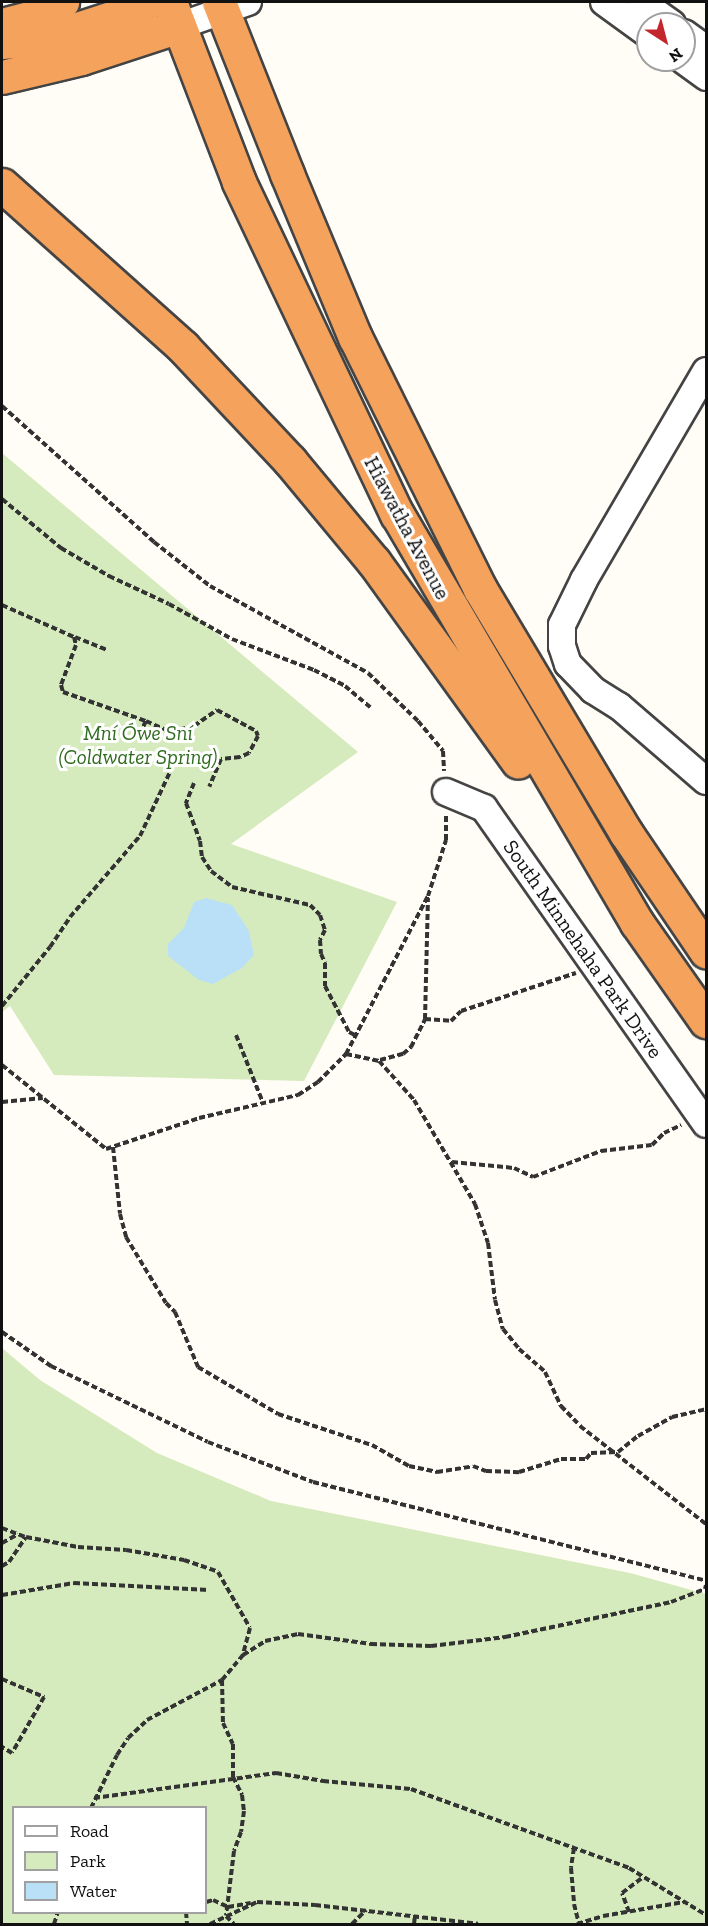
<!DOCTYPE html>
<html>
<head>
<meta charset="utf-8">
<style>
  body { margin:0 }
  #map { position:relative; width:708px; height:1926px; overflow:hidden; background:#fffdf5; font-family:"Zilla Slab",serif }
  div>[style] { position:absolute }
  .green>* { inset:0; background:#d5ebbd }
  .water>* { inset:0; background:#b9e0f7 }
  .path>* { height:4px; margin-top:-2px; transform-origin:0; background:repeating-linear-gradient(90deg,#333 0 6px,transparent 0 9px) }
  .roads { filter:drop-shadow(2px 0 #444) drop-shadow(-2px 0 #444) drop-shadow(0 2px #444) drop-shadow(0 -2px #444) }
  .minor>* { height:26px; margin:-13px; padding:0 13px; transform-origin:13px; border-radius:13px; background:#fff }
  .highway>* { height:33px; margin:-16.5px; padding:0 16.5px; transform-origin:16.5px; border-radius:16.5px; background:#f5a25d }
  span { translate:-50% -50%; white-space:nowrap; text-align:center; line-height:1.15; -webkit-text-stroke:6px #fff; paint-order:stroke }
  .street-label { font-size:21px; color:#111 }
  .park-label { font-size:21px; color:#2f6b1f; font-style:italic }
  .frame { position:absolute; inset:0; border:3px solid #111; pointer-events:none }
  .legend { position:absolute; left:12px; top:1806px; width:195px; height:108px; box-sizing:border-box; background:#fff; border:2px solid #a0a0a0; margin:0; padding:8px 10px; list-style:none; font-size:18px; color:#111 }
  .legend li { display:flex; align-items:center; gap:12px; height:30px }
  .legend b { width:30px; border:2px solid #a0a0a0 }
  .north { position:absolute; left:636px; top:12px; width:60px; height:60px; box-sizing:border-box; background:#fff; border:2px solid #a0a0a0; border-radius:50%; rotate:144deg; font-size:16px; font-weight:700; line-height:24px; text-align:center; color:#111 }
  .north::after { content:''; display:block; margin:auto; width:21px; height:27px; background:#c4262e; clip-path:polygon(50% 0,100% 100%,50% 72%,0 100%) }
</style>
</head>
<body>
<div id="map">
  <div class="green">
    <div style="clip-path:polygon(2px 453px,358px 752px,231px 844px,397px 902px,304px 1081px,54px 1075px,10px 1006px,2px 1012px)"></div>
    <div style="clip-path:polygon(evenodd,2px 1348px,40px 1380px,157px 1453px,271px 1501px,630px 1573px,706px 1594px,706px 1924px,2px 1924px,2px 1348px,14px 1808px,206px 1808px,206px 1912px,14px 1912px,14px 1808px)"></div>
  </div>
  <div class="water">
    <div style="clip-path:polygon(206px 898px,232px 905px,249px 931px,254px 955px,242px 968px,213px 984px,199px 980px,168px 956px,168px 944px,184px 928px,194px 902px)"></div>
  </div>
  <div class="path">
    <div style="left:2px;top:406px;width:204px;rotate:41.8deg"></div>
    <div style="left:154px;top:542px;width:71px;rotate:38.2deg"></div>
    <div style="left:210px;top:586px;width:180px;rotate:28.8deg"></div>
    <div style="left:368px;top:673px;width:69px;rotate:43.8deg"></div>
    <div style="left:418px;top:721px;width:39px;rotate:50deg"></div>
    <div style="left:443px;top:751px;width:20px;rotate:87deg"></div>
    <div style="left:2px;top:499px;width:77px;rotate:39.7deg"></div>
    <div style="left:61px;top:548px;width:56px;rotate:30.3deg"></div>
    <div style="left:109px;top:576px;width:66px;rotate:25deg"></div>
    <div style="left:169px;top:604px;width:72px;rotate:29.1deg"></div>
    <div style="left:232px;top:639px;width:88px;rotate:20.7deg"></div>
    <div style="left:314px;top:670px;width:35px;rotate:27deg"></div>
    <div style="left:345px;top:686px;width:33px;rotate:40deg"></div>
    <div style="left:2px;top:605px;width:79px;rotate:24deg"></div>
    <div style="left:74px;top:637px;width:8px;rotate:76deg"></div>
    <div style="left:76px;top:645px;width:43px;rotate:110.6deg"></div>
    <div style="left:61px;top:685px;width:7px;rotate:74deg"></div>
    <div style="left:63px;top:692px;width:88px;rotate:19.3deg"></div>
    <div style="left:146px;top:721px;width:7px;rotate:117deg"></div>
    <div style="left:75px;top:637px;width:35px;rotate:22deg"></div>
    <div style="left:146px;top:721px;width:27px;rotate:24deg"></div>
    <div style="left:171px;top:732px;width:24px;rotate:-15deg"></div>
    <div style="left:194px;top:726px;width:28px;rotate:-35deg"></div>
    <div style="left:217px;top:710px;width:44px;rotate:28.3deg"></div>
    <div style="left:256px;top:731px;width:5px;rotate:68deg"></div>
    <div style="left:258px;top:736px;width:19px;rotate:118deg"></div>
    <div style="left:249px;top:753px;width:10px;rotate:156deg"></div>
    <div style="left:240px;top:757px;width:19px;rotate:174deg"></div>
    <div style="left:221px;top:759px;width:30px;rotate:113deg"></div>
    <div style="left:194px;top:783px;width:22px;rotate:112deg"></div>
    <div style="left:186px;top:803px;width:40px;rotate:69.8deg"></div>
    <div style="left:200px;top:841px;width:16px;rotate:83deg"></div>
    <div style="left:202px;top:857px;width:17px;rotate:57deg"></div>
    <div style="left:211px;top:871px;width:26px;rotate:37deg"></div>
    <div style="left:232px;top:887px;width:80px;rotate:13deg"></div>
    <div style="left:310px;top:905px;width:14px;rotate:45deg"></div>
    <div style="left:320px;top:915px;width:16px;rotate:72deg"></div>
    <div style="left:325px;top:930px;width:11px;rotate:117deg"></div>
    <div style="left:320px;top:940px;width:14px;rotate:86deg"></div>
    <div style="left:321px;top:954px;width:10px;rotate:66deg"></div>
    <div style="left:325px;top:963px;width:23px;rotate:90deg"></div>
    <div style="left:325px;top:986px;width:52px;rotate:62.4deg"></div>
    <div style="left:349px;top:1032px;width:7px;rotate:27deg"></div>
    <div style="left:2px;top:1006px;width:76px;rotate:-50.9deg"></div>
    <div style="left:50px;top:947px;width:36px;rotate:-56deg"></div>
    <div style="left:70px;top:917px;width:107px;rotate:-49.2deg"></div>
    <div style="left:140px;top:836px;width:71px;rotate:-64.9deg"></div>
    <div style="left:425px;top:1019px;width:26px;rotate:4deg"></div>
    <div style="left:451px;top:1021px;width:14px;rotate:-45deg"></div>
    <div style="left:461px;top:1011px;width:121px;rotate:-18.3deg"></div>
    <div style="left:236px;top:1035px;width:73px;rotate:68.3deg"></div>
    <div style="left:346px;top:1054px;width:34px;rotate:12deg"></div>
    <div style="left:379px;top:1061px;width:52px;rotate:48.1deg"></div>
    <div style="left:414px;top:1100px;width:121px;rotate:59.6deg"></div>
    <div style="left:475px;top:1204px;width:41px;rotate:71.6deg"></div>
    <div style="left:488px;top:1243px;width:57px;rotate:83deg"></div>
    <div style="left:495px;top:1300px;width:30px;rotate:75deg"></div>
    <div style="left:503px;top:1329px;width:26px;rotate:51deg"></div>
    <div style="left:519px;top:1349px;width:35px;rotate:41deg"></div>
    <div style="left:545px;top:1372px;width:38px;rotate:65deg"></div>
    <div style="left:561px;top:1406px;width:28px;rotate:46deg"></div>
    <div style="left:580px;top:1426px;width:160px;rotate:37.9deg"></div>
    <div style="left:380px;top:1060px;width:24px;rotate:-15deg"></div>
    <div style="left:403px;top:1054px;width:11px;rotate:-41deg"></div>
    <div style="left:411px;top:1047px;width:31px;rotate:-63deg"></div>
    <div style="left:425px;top:1019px;width:121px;rotate:-88.6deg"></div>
    <div style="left:2px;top:1065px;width:134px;rotate:38.9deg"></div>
    <div style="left:106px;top:1149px;width:98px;rotate:-18.4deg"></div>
    <div style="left:199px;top:1118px;width:102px;rotate:-13.1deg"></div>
    <div style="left:298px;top:1095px;width:24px;rotate:-33deg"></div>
    <div style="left:318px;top:1082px;width:40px;rotate:-45deg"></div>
    <div style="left:346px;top:1054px;width:178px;rotate:-62.6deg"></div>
    <div style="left:428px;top:896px;width:59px;rotate:-72.2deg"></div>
    <div style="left:446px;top:840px;width:26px;rotate:-90deg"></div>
    <div style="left:2px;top:1102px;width:41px;rotate:-5.6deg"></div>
    <div style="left:113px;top:1147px;width:67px;rotate:84deg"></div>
    <div style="left:120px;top:1214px;width:24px;rotate:75deg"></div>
    <div style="left:126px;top:1237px;width:77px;rotate:58.8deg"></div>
    <div style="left:166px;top:1303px;width:13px;rotate:45deg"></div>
    <div style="left:175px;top:1312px;width:60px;rotate:67.3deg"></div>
    <div style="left:198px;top:1367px;width:93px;rotate:30.4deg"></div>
    <div style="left:278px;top:1414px;width:99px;rotate:18.3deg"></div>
    <div style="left:372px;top:1445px;width:43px;rotate:29.6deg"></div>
    <div style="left:409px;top:1466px;width:29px;rotate:12deg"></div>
    <div style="left:437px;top:1472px;width:36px;rotate:-9deg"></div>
    <div style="left:473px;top:1466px;width:14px;rotate:21deg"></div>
    <div style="left:486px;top:1471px;width:33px;rotate:2deg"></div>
    <div style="left:519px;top:1472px;width:44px;rotate:-17.2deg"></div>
    <div style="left:561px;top:1459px;width:25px"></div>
    <div style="left:586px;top:1459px;width:8px;rotate:-50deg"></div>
    <div style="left:591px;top:1453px;width:27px;rotate:-2deg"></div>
    <div style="left:618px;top:1452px;width:26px;rotate:-39deg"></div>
    <div style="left:638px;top:1436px;width:39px;rotate:-29deg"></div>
    <div style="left:672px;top:1417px;width:35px;rotate:-13deg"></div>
    <div style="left:452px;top:1162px;width:62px;rotate:5.5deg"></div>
    <div style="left:514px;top:1168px;width:21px;rotate:25deg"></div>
    <div style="left:533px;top:1177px;width:73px;rotate:-20.9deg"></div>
    <div style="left:601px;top:1151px;width:51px;rotate:-6.7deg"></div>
    <div style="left:652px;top:1145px;width:17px;rotate:-45deg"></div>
    <div style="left:664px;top:1133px;width:19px;rotate:-25deg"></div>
    <div style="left:2px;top:1332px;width:60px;rotate:34.8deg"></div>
    <div style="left:51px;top:1366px;width:174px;rotate:25.8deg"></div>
    <div style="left:208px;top:1442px;width:112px;rotate:20.9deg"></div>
    <div style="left:313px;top:1482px;width:405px;rotate:14.1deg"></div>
    <div style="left:2px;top:1528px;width:26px;rotate:21deg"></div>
    <div style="left:26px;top:1537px;width:53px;rotate:10.9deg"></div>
    <div style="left:78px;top:1547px;width:48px;rotate:3.6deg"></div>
    <div style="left:126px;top:1550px;width:59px;rotate:9.8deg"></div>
    <div style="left:184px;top:1560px;width:36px;rotate:19deg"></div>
    <div style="left:218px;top:1572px;width:64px;rotate:60.3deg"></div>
    <div style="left:250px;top:1628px;width:28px;rotate:105deg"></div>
    <div style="left:2px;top:1543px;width:18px;rotate:-29deg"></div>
    <div style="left:2px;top:1566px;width:8px;rotate:-30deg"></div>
    <div style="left:9px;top:1562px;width:30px;rotate:-56deg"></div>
    <div style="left:2px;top:1595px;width:73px;rotate:-9.5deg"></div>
    <div style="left:74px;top:1583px;width:135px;rotate:3deg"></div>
    <div style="left:2px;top:1679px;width:46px;rotate:23.2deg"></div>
    <div style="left:44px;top:1697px;width:64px;rotate:119.7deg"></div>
    <div style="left:12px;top:1753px;width:12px;rotate:-149deg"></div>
    <div style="left:222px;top:1680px;width:43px;rotate:88.7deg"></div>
    <div style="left:223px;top:1723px;width:23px;rotate:65deg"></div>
    <div style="left:233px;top:1744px;width:33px;rotate:90deg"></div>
    <div style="left:233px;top:1777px;width:20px;rotate:63deg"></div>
    <div style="left:242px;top:1795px;width:16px;rotate:83deg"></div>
    <div style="left:244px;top:1811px;width:21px;rotate:98deg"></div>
    <div style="left:241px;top:1832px;width:20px;rotate:110deg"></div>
    <div style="left:234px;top:1851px;width:65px;rotate:97deg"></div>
    <div style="left:226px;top:1916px;width:11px;rotate:45deg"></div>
    <div style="left:94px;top:1798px;width:184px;rotate:-7.8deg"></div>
    <div style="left:276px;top:1773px;width:48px;rotate:9.7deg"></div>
    <div style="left:323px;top:1781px;width:88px;rotate:5.2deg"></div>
    <div style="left:411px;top:1789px;width:232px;rotate:19.9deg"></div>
    <div style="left:629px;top:1868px;width:90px;rotate:31.4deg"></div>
    <div style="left:91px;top:1808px;width:59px;rotate:-63.9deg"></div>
    <div style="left:117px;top:1755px;width:20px;rotate:-57deg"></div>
    <div style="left:128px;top:1738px;width:26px;rotate:-43deg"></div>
    <div style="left:147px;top:1720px;width:85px;rotate:-28.1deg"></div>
    <div style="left:222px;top:1680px;width:33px;rotate:-50deg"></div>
    <div style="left:243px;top:1655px;width:26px;rotate:-32deg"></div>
    <div style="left:265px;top:1641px;width:34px;rotate:-12deg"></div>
    <div style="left:298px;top:1634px;width:74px;rotate:7.8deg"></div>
    <div style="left:371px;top:1644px;width:60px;rotate:1.9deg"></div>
    <div style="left:431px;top:1646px;width:75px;rotate:-6.9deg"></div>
    <div style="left:505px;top:1637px;width:170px;rotate:-11.9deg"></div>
    <div style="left:671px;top:1602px;width:36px;rotate:-21deg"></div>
    <div style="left:705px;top:1589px;width:4px;rotate:-76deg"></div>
    <div style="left:574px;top:1848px;width:20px;rotate:99deg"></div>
    <div style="left:571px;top:1868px;width:36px;rotate:85deg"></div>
    <div style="left:574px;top:1904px;width:21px;rotate:76deg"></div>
    <div style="left:206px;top:1902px;width:7px;rotate:-16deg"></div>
    <div style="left:213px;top:1900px;width:17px;rotate:25deg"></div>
    <div style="left:228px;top:1907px;width:23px;rotate:-10deg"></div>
    <div style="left:186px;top:1912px;width:12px;rotate:85deg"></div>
    <div style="left:629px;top:1912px;width:20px;rotate:-110deg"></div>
    <div style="left:622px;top:1893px;width:26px;rotate:-37deg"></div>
    <div style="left:54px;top:1924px;width:13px;rotate:-72deg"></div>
    <div style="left:210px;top:1924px;width:52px;rotate:-25.1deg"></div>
    <div style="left:257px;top:1902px;width:58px;rotate:3deg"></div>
    <div style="left:315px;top:1905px;width:164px;rotate:6.6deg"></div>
    <div style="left:352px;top:1924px;width:20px;rotate:-45deg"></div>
    <div style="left:414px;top:1924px;width:8px;rotate:-83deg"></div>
    <div style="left:577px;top:1924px;width:27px;rotate:-17deg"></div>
    <div style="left:603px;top:1916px;width:82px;rotate:-9.8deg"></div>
  </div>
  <div class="roads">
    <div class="minor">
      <div style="left:604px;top:2px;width:54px;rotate:36deg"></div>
      <div style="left:641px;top:2px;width:38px;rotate:35deg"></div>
      <div style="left:179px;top:26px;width:73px;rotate:-19.2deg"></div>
      <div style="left:684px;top:33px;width:27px;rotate:36deg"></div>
      <div style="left:683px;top:60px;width:29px;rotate:36deg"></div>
      <div style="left:706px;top:371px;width:242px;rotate:120.3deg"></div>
      <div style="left:584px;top:580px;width:50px;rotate:116.1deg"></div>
      <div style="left:562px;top:625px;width:21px;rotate:90deg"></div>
      <div style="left:562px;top:646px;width:19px;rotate:72deg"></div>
      <div style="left:568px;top:664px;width:36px;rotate:46deg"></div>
      <div style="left:593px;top:690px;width:31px;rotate:32deg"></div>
      <div style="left:619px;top:706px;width:115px;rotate:40.8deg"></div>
      <div style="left:446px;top:792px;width:41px;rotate:22.8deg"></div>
      <div style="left:484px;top:808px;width:386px;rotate:54.9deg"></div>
    </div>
    <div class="highway">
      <div style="left:170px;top:2px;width:193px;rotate:69deg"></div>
      <div style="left:239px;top:182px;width:368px;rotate:64.6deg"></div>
      <div style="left:397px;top:514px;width:474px;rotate:59.6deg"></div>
      <div style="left:637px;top:923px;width:120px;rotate:54.9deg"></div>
      <div style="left:219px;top:2px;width:185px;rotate:68.4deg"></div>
      <div style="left:287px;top:174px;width:177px;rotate:67.4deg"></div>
      <div style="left:355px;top:337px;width:281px;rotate:63.6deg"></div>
      <div style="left:480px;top:589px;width:284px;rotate:59.1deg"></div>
      <div style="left:626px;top:833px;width:143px;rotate:55.9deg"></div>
      <div style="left:2px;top:25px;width:40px;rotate:-14.4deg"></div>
      <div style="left:41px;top:15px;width:25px;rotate:-32deg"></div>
      <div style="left:2px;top:42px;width:51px;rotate:-5.6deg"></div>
      <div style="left:53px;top:37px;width:67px;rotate:-18.2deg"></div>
      <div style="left:117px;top:16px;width:34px;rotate:-24deg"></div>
      <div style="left:2px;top:77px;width:81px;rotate:-13.5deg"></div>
      <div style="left:81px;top:58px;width:103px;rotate:-18.1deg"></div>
      <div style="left:2px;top:185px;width:243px;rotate:41.8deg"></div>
      <div style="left:183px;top:347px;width:156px;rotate:46.8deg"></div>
      <div style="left:290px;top:461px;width:131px;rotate:50.3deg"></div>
      <div style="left:374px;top:562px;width:246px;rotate:54.2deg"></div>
    </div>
  </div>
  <div class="street-label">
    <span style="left:407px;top:528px;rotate:62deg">Hiawatha Avenue</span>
    <span style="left:583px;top:949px;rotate:55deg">South Minnehaha Park Drive</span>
  </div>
  <div class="park-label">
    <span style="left:138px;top:745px">Mní Ówe Sní<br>(Coldwater Spring)</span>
  </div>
  <div class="frame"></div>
  <ul class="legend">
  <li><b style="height:8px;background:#fff"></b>Road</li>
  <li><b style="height:16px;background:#d5ebbd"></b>Park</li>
  <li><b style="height:16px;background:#b9e0f7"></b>Water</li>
  </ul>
  <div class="north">N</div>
</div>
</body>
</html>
